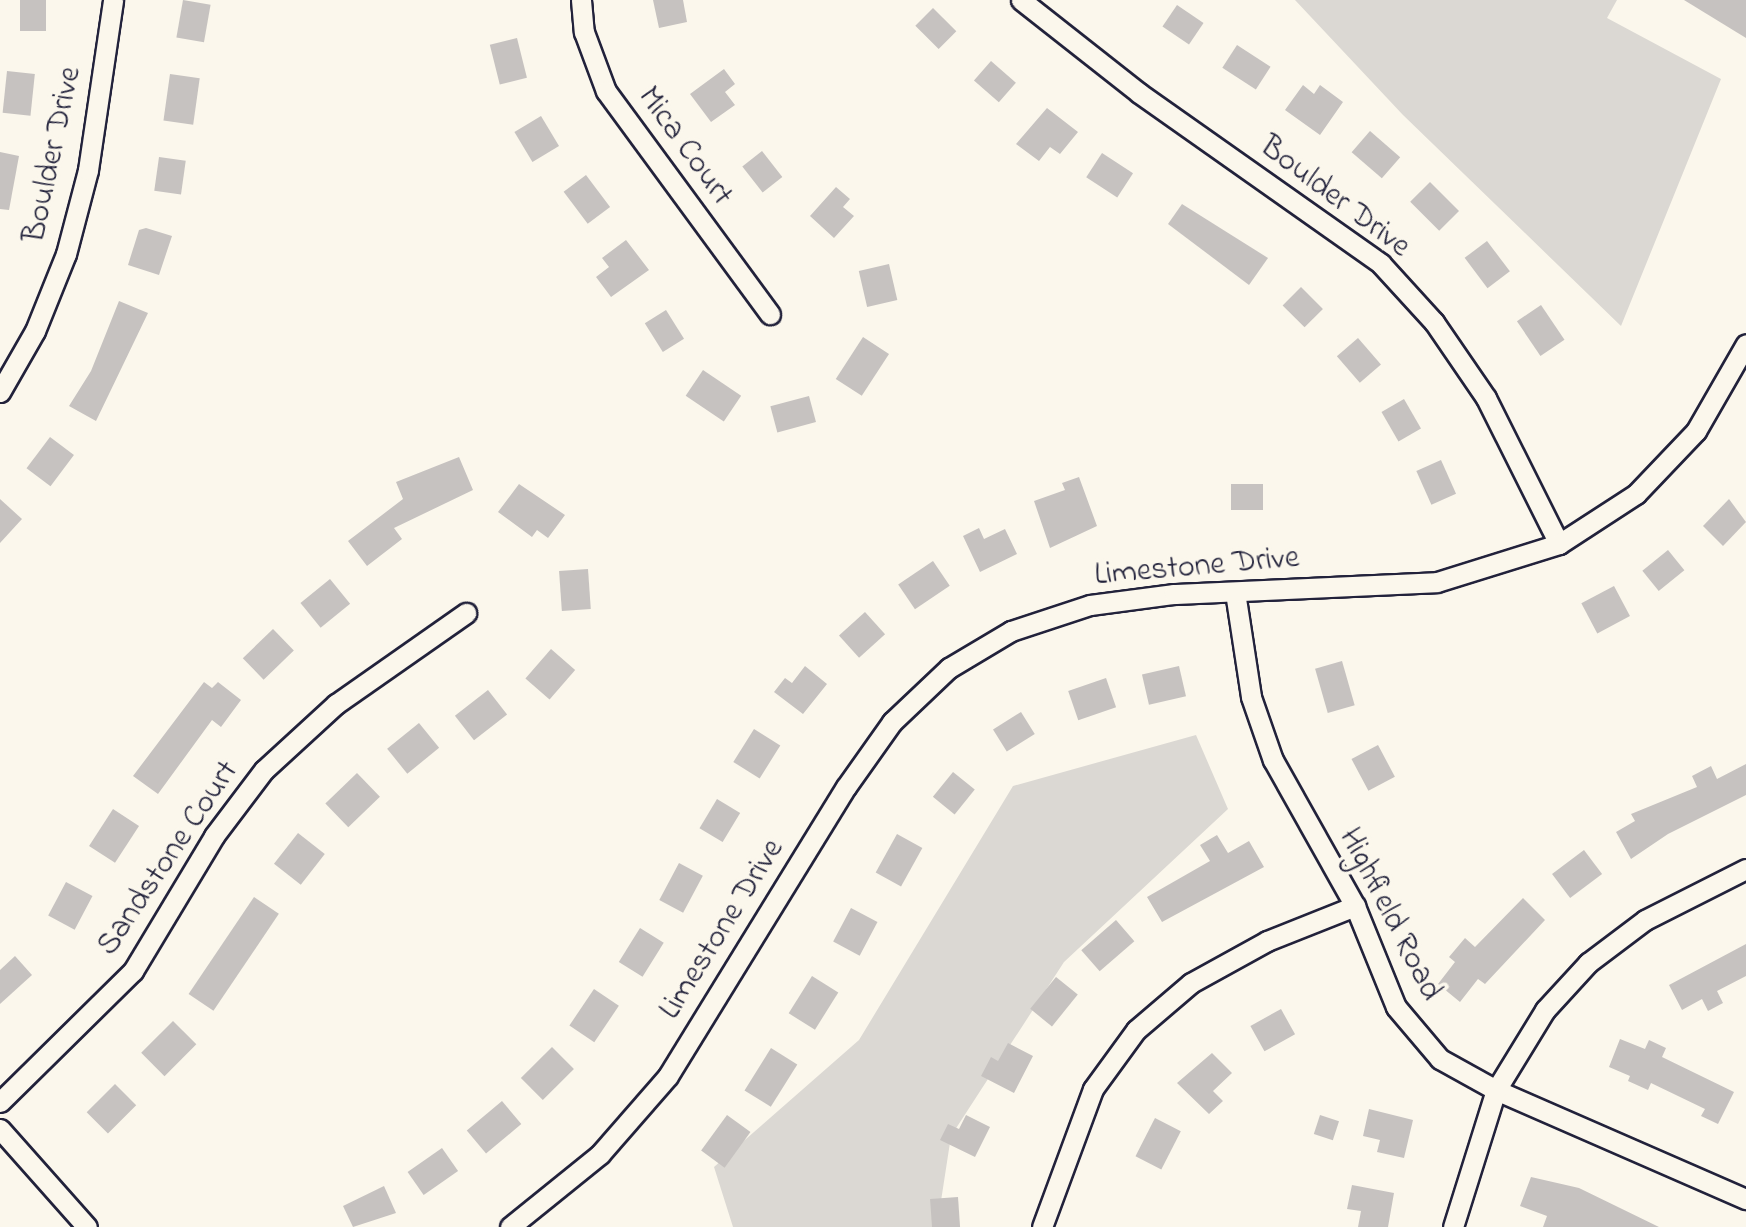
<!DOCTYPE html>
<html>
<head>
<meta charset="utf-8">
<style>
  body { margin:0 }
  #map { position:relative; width:1746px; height:1227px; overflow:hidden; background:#fbf7ec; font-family:"Indie Flower",sans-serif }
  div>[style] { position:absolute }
  .green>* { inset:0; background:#dbd8d3 }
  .building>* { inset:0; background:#c6c2c0; transform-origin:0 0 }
  .roads { filter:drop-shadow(2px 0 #22223b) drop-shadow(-2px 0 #22223b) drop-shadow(0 2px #22223b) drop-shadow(0 -2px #22223b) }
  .minor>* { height:19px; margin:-9.5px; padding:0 9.5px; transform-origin:9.5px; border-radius:9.5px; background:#fbf7ec }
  span { translate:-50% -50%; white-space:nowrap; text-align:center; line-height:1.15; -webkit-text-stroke:7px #fbf7ec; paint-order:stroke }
  .street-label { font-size:32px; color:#22223b }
</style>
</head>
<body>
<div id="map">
  <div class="green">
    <div style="clip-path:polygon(1295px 0,1617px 0,1607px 18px,1721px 79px,1621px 326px,1403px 115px)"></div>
    <div style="clip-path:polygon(1196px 735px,1228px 809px,1064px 962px,951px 1136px,937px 1227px,733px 1227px,714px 1167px,859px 1040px,1013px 786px)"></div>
  </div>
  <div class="building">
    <div style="left:20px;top:0;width:26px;height:31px"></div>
    <div style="left:183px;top:0;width:28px;height:38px;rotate:10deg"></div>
    <div style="clip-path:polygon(653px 0,683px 0,687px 22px,659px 28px)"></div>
    <div style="clip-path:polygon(1684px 0,1746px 0,1746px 38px)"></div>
    <div style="left:1177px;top:5px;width:32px;height:26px;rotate:34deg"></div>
    <div style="left:933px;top:8px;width:33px;height:25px;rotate:45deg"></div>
    <div style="left:517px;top:38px;width:41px;height:28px;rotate:76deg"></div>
    <div style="left:1237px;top:45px;width:40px;height:27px;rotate:33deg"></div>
    <div style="left:991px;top:61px;width:33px;height:26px;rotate:41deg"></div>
    <div style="clip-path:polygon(724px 69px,735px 84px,725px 92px,735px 105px,711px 122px,690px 94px)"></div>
    <div style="left:7px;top:71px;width:28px;height:42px;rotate:6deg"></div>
    <div style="left:170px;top:74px;width:30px;height:47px;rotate:8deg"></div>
    <div style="clip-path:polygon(1303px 85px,1314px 94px,1320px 85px,1343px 102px,1320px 135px,1285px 110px)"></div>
    <div style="clip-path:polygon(1047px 108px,1078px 132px,1060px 154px,1050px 147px,1039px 161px,1016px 144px)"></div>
    <div style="left:541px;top:116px;width:35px;height:31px;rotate:59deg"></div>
    <div style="left:1370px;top:131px;width:40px;height:28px;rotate:41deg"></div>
    <div style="left:762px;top:151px;width:33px;height:25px;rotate:52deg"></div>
    <div style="clip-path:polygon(0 152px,19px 156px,9px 210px,0 209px)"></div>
    <div style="left:1102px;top:153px;width:37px;height:29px;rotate:33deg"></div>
    <div style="left:159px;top:157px;width:27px;height:34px;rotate:8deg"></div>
    <div style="left:586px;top:175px;width:40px;height:28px;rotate:53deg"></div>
    <div style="left:1430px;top:182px;width:41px;height:28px;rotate:45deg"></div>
    <div style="clip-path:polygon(836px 187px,850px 199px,843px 207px,854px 216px,834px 238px,810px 216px)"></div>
    <div style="clip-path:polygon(1182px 204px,1268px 258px,1249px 285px,1168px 224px)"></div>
    <div style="clip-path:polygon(146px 228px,172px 236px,159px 275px,128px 265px,139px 230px)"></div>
    <div style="clip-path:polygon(626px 240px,649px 270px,611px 297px,596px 277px,609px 267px,602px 258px)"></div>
    <div style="left:1487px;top:241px;width:38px;height:28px;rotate:53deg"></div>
    <div style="left:889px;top:264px;width:37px;height:31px;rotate:77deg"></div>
    <div style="left:1301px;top:287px;width:31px;height:26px;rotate:45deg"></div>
    <div style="clip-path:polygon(119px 301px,148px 313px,96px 421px,69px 406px,91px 371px)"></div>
    <div style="left:1541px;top:305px;width:42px;height:29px;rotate:56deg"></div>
    <div style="left:666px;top:310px;width:34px;height:25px;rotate:58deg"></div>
    <div style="left:863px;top:337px;width:31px;height:50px;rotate:33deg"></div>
    <div style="left:1358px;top:338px;width:35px;height:28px;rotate:49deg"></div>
    <div style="left:703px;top:370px;width:46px;height:31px;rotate:34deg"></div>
    <div style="left:809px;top:396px;width:27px;height:40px;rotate:75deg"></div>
    <div style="left:1404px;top:399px;width:34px;height:26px;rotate:60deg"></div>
    <div style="left:50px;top:437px;width:30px;height:39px;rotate:37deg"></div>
    <div style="clip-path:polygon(459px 457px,473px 490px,394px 528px,402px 539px,367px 566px,348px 541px,403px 499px,396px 482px)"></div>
    <div style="left:1441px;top:460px;width:37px;height:27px;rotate:66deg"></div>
    <div style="clip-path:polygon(1079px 477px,1097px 526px,1050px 548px,1034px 501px,1065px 490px,1062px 483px)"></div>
    <div style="clip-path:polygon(519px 484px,565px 515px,548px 538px,537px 530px,532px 537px,498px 512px)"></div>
    <div style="left:1263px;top:484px;width:26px;height:32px;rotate:90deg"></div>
    <div style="clip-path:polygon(0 499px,22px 519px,0 543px)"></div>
    <div style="clip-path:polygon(1729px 499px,1746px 522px,1723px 546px,1703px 526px)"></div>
    <div style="clip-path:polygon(979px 528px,984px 539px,1005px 529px,1017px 554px,980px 572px,963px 536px)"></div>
    <div style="left:1668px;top:550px;width:26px;height:33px;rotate:51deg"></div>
    <div style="left:933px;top:561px;width:30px;height:42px;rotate:56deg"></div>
    <div style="left:588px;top:569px;width:40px;height:29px;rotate:86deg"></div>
    <div style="left:330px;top:579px;width:32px;height:38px;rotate:51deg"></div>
    <div style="left:1614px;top:586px;width:34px;height:37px;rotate:62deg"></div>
    <div style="left:865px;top:612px;width:30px;height:35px;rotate:48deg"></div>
    <div style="left:273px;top:629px;width:30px;height:42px;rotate:46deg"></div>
    <div style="left:551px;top:649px;width:32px;height:39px;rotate:41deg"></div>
    <div style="left:1342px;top:661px;width:46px;height:28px;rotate:74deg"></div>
    <div style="clip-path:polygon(805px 666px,827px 684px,803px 714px,774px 692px,785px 678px,792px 683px)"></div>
    <div style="left:1179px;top:666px;width:31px;height:38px;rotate:77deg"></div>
    <div style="left:1106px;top:678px;width:31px;height:40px;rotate:71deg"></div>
    <div style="clip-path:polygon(204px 682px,212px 688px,218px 682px,241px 700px,221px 727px,212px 720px,158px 794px,133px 776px)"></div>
    <div style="left:488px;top:690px;width:31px;height:42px;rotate:52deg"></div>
    <div style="left:1021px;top:712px;width:26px;height:33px;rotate:58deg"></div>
    <div style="left:419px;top:723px;width:32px;height:41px;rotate:51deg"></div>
    <div style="left:754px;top:729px;width:31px;height:39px;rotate:32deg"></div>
    <div style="left:1378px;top:745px;width:36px;height:30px;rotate:62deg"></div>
    <div style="clip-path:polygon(1746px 764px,1746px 795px,1668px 834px,1631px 859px,1616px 832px,1635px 821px,1631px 814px,1697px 787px,1692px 776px,1711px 766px,1717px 779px)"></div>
    <div style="left:953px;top:772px;width:28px;height:32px;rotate:39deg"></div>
    <div style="left:357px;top:773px;width:33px;height:44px;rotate:46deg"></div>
    <div style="left:717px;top:799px;width:27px;height:34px;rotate:31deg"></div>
    <div style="left:113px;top:809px;width:31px;height:44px;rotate:33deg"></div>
    <div style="left:298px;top:833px;width:34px;height:39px;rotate:38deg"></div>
    <div style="left:897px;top:834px;width:29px;height:44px;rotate:29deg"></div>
    <div style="clip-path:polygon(1217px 835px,1228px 853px,1249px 841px,1264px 867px,1162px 922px,1147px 897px,1210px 861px,1200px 845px)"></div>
    <div style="left:1584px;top:850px;width:30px;height:40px;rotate:53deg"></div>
    <div style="left:679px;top:863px;width:27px;height:42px;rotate:28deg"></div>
    <div style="left:66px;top:882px;width:30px;height:38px;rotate:28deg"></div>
    <div style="left:254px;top:897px;width:30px;height:117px;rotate:34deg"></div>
    <div style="clip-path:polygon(1523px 898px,1545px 920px,1485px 984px,1478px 979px,1460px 1002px,1438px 984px,1455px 962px,1449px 957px,1465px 938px,1475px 947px)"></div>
    <div style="left:851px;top:908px;width:30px;height:38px;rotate:28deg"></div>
    <div style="left:1116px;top:920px;width:28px;height:46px;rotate:49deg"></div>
    <div style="left:640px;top:928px;width:28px;height:40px;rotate:32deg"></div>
    <div style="clip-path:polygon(1746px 944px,1746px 976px,1717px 991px,1723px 1003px,1708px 1011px,1702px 999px,1682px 1010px,1669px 985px)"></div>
    <div style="clip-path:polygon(15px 956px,32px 975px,0 1004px,0 970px)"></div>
    <div style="left:812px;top:976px;width:31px;height:44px;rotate:32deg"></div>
    <div style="left:1056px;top:977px;width:28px;height:41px;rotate:39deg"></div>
    <div style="left:594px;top:989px;width:30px;height:44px;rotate:34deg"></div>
    <div style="left:1281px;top:1009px;width:29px;height:35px;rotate:61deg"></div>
    <div style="left:173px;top:1021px;width:33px;height:45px;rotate:45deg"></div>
    <div style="clip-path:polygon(1620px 1039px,1645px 1049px,1649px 1040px,1666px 1048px,1662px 1057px,1734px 1092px,1718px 1124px,1701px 1116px,1705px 1109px,1651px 1083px,1648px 1090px,1628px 1081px,1630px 1076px,1609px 1067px)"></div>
    <div style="clip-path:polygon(1008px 1043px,1033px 1056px,1014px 1093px,981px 1076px,991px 1057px,998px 1061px)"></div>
    <div style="left:552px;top:1047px;width:31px;height:44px;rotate:45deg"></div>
    <div style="left:771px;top:1048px;width:31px;height:50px;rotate:32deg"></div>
    <div style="clip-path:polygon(1212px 1053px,1232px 1073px,1213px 1091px,1223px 1101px,1209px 1114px,1177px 1083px)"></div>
    <div style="left:115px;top:1084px;width:30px;height:40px;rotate:45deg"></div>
    <div style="left:502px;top:1101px;width:30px;height:46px;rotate:50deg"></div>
    <div style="clip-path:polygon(1369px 1109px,1413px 1120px,1404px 1158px,1377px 1152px,1380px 1140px,1363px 1136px)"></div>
    <div style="left:727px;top:1115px;width:29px;height:44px;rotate:36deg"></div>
    <div style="clip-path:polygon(966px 1115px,990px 1127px,975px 1157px,940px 1140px,948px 1124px,959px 1129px)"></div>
    <div style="left:1320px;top:1115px;width:20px;height:20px;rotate:18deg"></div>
    <div style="left:1155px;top:1118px;width:29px;height:43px;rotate:27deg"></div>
    <div style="left:442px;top:1148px;width:28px;height:42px;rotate:55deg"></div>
    <div style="clip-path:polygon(1531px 1177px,1579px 1188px,1659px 1227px,1543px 1227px,1547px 1216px,1520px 1206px)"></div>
    <div style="clip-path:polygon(1352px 1185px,1394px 1193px,1388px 1227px,1358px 1227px,1361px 1211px,1347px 1209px)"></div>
    <div style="clip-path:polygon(384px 1186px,396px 1213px,353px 1227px,343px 1206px)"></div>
    <div style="left:958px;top:1197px;width:30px;height:28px;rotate:86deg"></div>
  </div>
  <div class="roads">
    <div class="minor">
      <div style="left:581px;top:0;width:32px;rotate:85deg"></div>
      <div style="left:584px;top:32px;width:63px;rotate:69.6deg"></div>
      <div style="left:606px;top:91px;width:277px;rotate:53.7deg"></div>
      <div style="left:1021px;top:0;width:150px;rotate:38.2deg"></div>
      <div style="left:1139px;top:93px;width:296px;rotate:35.2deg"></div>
      <div style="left:1381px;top:264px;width:79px;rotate:47.6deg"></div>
      <div style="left:1434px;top:322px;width:92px;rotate:55.6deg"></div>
      <div style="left:1486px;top:398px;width:163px;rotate:63.4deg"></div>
      <div style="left:0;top:392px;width:70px;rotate:-60.2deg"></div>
      <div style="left:35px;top:331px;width:83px;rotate:-68.1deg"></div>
      <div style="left:66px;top:254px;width:87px;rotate:-75.3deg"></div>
      <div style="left:88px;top:170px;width:172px;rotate:-81.6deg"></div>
      <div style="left:1235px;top:592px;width:106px;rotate:81.3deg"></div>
      <div style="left:1251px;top:697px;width:67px;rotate:70.8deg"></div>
      <div style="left:1273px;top:760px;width:167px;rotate:60.7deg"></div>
      <div style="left:1355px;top:906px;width:109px;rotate:67.9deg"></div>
      <div style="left:1396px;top:1007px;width:68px;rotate:49.8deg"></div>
      <div style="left:1440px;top:1059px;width:64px;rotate:29deg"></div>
      <div style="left:1496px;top:1090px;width:273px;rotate:23.6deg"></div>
      <div style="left:0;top:1102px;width:187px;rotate:-44.6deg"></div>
      <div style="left:133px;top:971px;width:157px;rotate:-59deg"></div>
      <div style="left:214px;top:836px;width:83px;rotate:-52.9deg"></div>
      <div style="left:264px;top:770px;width:98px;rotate:-42.5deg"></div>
      <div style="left:336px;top:704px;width:159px;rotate:-35deg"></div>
      <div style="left:0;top:1129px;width:131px;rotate:48.4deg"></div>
      <div style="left:510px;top:1227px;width:116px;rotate:-39deg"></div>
      <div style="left:600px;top:1154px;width:103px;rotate:-48.9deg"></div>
      <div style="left:668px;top:1076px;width:339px;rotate:-58.4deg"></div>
      <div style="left:846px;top:787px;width:80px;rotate:-54.7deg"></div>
      <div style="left:892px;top:722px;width:79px;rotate:-43.5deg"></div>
      <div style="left:949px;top:668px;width:72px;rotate:-30.8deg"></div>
      <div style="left:1011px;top:631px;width:83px;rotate:-18.2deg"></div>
      <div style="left:1090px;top:605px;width:85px;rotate:-7.5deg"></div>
      <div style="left:1174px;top:594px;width:263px;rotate:-2.6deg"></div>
      <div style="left:1437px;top:582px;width:128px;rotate:-17.3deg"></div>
      <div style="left:1559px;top:544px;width:92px;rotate:-33deg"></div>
      <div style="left:1636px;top:494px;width:87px;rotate:-46.4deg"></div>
      <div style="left:1696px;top:431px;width:100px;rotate:-60.1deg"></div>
      <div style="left:1042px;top:1227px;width:147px;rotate:-69.7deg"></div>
      <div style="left:1093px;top:1089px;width:73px;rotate:-53.9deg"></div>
      <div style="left:1136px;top:1030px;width:72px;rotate:-40.5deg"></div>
      <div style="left:1191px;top:983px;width:87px;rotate:-28.9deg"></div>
      <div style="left:1267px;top:941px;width:95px;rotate:-21.7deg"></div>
      <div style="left:1453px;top:1227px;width:144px;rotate:-72.6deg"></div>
      <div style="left:1496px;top:1090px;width:94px;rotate:-58.5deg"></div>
      <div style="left:1545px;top:1010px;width:64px;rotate:-47.5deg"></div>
      <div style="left:1588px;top:963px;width:71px;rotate:-37deg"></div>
      <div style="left:1645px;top:920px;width:113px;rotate:-26.8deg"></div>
    </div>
  </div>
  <div class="street-label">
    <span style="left:684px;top:147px;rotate:54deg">Mica Court</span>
    <span style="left:54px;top:155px;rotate:-78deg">Boulder Drive</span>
    <span style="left:1334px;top:198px;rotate:37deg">Boulder Drive</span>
    <span style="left:1197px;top:568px;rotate:-5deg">Limestone Drive</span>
    <span style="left:169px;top:859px;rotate:-56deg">Sandstone Court</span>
    <span style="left:1389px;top:915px;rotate:63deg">Highfield Road</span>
    <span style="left:723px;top:930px;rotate:-58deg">Limestone Drive</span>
  </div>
</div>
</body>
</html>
